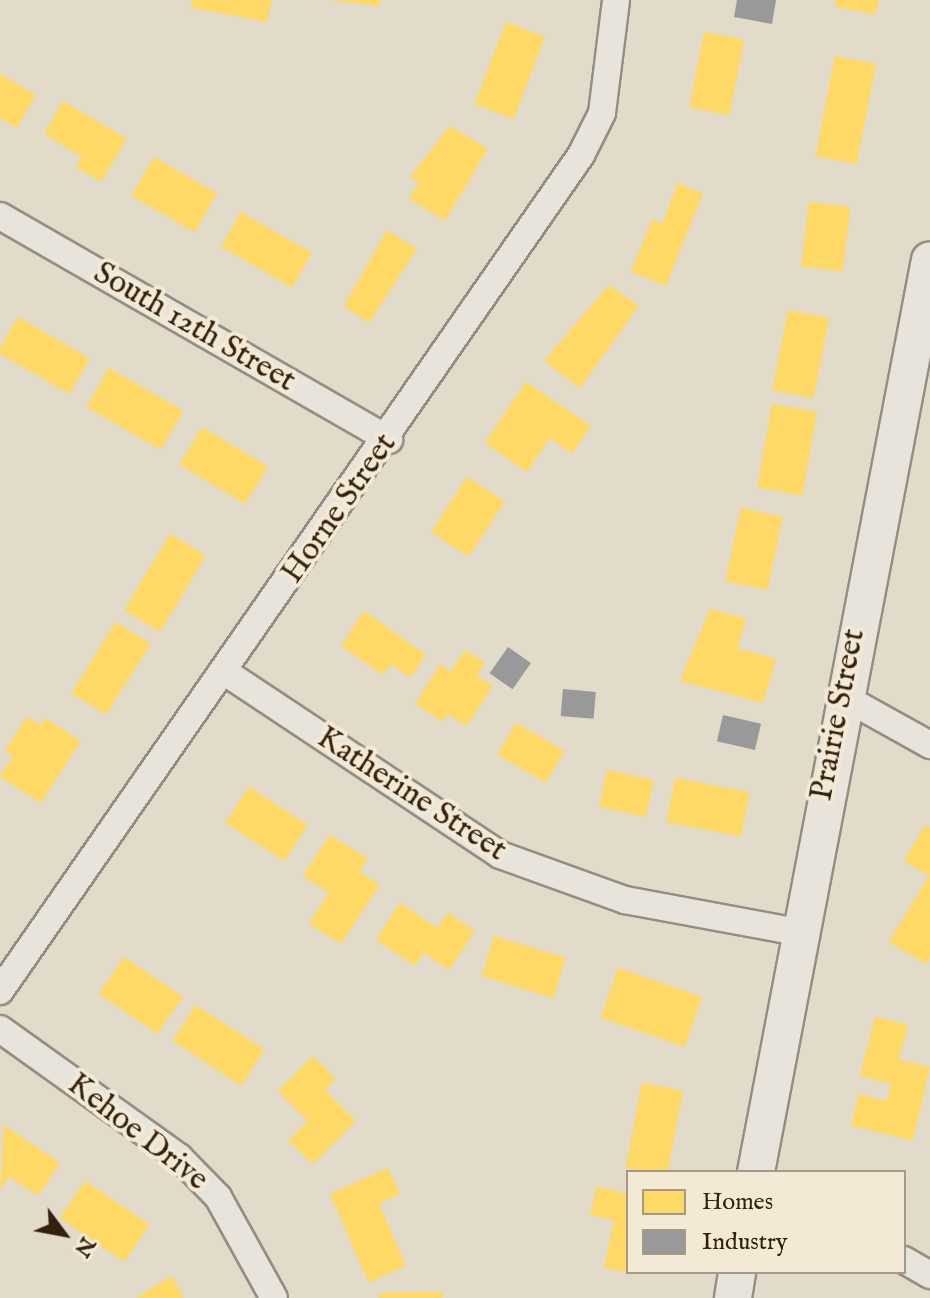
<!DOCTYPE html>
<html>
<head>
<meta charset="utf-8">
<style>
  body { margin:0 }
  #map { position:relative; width:930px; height:1298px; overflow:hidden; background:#e2dbca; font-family:"IM FELL English",serif }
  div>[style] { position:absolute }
  .homes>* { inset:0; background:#ffd966; transform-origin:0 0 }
  .industry>* { inset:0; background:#999; transform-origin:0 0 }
  .roads { filter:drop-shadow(2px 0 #948e82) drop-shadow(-2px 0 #948e82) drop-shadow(0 2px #948e82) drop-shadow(0 -2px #948e82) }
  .street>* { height:26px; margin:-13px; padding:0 13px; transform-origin:13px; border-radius:13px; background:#e8e4dc }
  .secondary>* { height:36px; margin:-18px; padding:0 18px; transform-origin:18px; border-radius:18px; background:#e8e4dc }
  span { translate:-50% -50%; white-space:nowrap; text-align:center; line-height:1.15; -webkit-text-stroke:8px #f3ead5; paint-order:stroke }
  .street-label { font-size:32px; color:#34200e }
  .legend { position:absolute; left:626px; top:1170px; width:280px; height:104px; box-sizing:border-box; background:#f3ead5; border:2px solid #a79985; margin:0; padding:10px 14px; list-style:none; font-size:24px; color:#34200e }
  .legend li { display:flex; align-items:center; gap:16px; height:40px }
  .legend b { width:40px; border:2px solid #a79985 }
  .north { position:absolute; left:24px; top:1194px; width:80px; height:80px; -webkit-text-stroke:6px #f3ead5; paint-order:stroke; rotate:122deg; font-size:22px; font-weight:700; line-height:32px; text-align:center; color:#34200e }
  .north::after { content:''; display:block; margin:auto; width:28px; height:36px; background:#34200e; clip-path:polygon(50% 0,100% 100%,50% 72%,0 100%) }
</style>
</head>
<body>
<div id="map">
  <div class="homes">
    <div style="clip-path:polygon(192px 0,272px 0,267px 22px,191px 8px)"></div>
    <div style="clip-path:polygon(327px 0,380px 0,380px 6px)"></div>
    <div style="clip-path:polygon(836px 0,879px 0,876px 15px,835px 7px)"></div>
    <div style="left:506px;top:22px;width:42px;height:88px;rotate:21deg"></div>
    <div style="left:704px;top:32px;width:41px;height:77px;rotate:11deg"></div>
    <div style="left:835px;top:56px;width:42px;height:102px;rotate:11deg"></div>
    <div style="clip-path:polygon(0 74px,36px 95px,17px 128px,0 118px)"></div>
    <div style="clip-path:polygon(63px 101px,127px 139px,101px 182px,76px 167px,82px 157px,44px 134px)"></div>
    <div style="clip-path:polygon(450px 126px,488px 149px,445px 221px,409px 199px,419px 183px,410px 177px)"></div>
    <div style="left:154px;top:157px;width:73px;height:45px;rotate:30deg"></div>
    <div style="clip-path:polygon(678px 183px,703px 194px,666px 286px,631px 272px,652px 219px,662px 224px)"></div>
    <div style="left:809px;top:202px;width:42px;height:65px;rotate:7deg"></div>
    <div style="left:241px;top:212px;width:82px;height:40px;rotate:30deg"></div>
    <div style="clip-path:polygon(387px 230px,417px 249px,369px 323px,344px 306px)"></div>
    <div style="clip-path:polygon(609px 285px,639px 306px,580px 388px,544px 361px)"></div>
    <div style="left:788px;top:310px;width:42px;height:82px;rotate:11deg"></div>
    <div style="left:18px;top:317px;width:83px;height:41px;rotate:30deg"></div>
    <div style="left:109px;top:368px;width:86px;height:45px;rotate:30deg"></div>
    <div style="clip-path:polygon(526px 382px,591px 426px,572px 454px,550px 438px,527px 472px,485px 443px)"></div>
    <div style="left:772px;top:404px;width:46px;height:85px;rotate:10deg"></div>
    <div style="left:202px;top:427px;width:77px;height:44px;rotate:31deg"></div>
    <div style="left:467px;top:477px;width:45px;height:66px;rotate:33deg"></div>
    <div style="left:741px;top:508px;width:43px;height:75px;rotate:12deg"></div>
    <div style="left:170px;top:534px;width:42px;height:89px;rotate:31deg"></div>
    <div style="clip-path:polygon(710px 609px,746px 619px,738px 649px,776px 659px,763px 703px,680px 681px)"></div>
    <div style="clip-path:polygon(364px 611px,426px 655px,410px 678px,391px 664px,383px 675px,341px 646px)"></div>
    <div style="left:116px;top:622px;width:41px;height:84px;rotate:32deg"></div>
    <div style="clip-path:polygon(465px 650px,485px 663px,477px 676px,493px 686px,467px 726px,448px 714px,443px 722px,415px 704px,440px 665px,451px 672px)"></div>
    <div style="clip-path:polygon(27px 717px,41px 725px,45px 718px,81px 741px,41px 803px,0 777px,13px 756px,5px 751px)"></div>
    <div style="left:516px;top:723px;width:56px;height:37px;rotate:30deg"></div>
    <div style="left:607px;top:770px;width:48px;height:38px;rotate:12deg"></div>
    <div style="left:675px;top:778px;width:76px;height:45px;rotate:11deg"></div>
    <div style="left:249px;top:787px;width:70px;height:43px;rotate:33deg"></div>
    <div style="clip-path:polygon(925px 825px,930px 828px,930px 958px,926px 964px,889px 942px,929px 876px,904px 861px)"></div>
    <div style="clip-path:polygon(330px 835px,368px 859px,359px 872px,380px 885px,341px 944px,309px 924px,329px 893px,303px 876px)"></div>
    <div style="clip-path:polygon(400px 903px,437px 928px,448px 913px,475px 931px,449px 970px,424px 953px,415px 966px,376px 940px)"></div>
    <div style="left:494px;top:936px;width:75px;height:42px;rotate:17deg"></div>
    <div style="left:124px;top:957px;width:71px;height:45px;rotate:34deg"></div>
    <div style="left:618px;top:968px;width:89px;height:53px;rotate:19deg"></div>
    <div style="left:196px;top:1005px;width:82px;height:43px;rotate:33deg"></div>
    <div style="clip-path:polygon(875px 1017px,908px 1025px,899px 1060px,930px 1067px,913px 1141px,851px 1126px,859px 1094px,887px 1101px,891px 1084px,860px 1076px)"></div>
    <div style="clip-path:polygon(313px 1056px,336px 1079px,325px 1090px,356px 1121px,313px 1164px,288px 1141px,308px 1121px,278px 1091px)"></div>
    <div style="left:642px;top:1083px;width:42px;height:86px;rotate:11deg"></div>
    <div style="clip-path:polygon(4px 1125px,60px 1163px,38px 1196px,9px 1177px,0 1190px)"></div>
    <div style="clip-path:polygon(388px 1168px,400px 1194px,379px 1204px,406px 1266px,369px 1283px,330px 1194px)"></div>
    <div style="left:85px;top:1181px;width:78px;height:45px;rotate:34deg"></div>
    <div style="clip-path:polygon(597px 1187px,628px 1194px,628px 1273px,604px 1268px,614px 1220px,590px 1215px)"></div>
    <div style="clip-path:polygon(172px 1276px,184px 1298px,136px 1298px)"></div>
    <div style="clip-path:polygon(443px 1292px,443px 1298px,379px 1298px,379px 1293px)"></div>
  </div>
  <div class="industry">
    <div style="clip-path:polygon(737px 0,776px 0,772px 24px,734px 17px)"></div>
    <div style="left:508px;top:647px;width:28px;height:32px;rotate:35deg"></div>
    <div style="left:563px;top:689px;width:33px;height:27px;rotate:5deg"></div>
    <div style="left:723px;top:715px;width:39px;height:27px;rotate:13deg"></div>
  </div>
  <div class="roads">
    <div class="street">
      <div style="left:0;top:216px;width:449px;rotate:29.9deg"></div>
      <div style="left:225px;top:672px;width:330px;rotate:33.6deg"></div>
      <div style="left:500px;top:855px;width:133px;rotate:19.8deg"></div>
      <div style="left:625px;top:900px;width:175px;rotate:10.5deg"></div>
      <div style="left:842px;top:696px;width:101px;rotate:29.1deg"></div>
      <div style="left:0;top:991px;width:1018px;rotate:-55.2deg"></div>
      <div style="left:581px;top:155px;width:47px;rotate:-63.4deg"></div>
      <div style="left:602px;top:113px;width:114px;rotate:-82.9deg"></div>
      <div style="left:0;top:1029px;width:220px;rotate:35.6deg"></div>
      <div style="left:179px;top:1157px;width:56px;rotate:45.7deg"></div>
      <div style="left:218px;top:1197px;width:115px;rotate:61deg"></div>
      <div style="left:904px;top:1260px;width:30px;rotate:30deg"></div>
    </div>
    <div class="secondary">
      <div style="left:756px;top:1172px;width:928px;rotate:-79.2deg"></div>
      <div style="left:733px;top:1298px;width:26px;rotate:-81deg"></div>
    </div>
  </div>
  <div class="street-label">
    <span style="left:194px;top:328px;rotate:30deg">South 12th Street</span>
    <span style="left:340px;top:509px;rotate:-55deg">Horne Street</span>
    <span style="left:839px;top:715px;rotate:-79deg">Prairie Street</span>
    <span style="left:411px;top:795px;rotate:33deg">Katherine Street</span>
    <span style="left:137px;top:1133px;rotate:38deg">Kehoe Drive</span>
  </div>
  <ul class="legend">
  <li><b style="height:22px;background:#ffd966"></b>Homes</li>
  <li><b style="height:22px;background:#999"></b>Industry</li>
  </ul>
  <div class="north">N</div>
</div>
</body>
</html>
